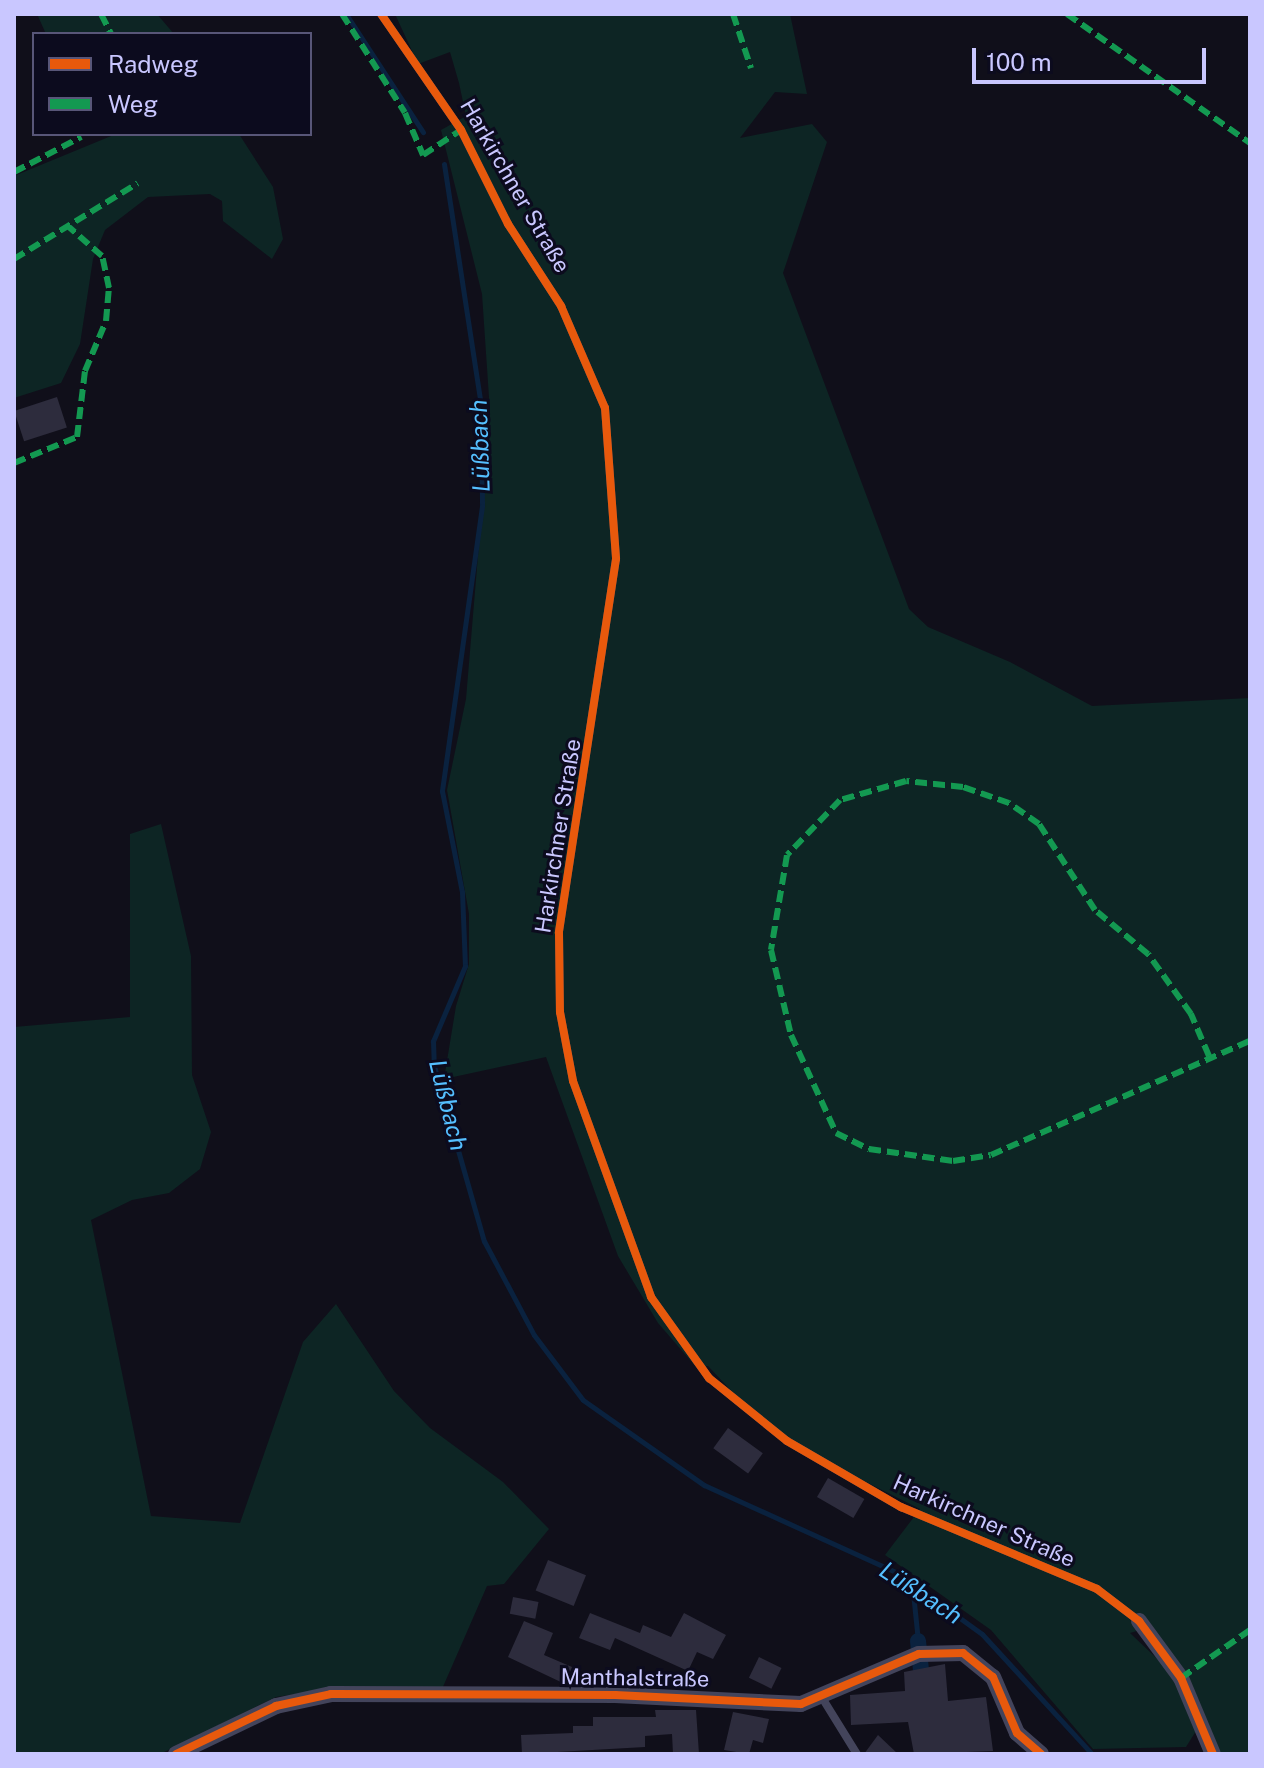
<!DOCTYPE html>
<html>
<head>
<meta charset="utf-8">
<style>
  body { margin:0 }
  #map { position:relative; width:1264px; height:1768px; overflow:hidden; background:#100f1a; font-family:"Public Sans",sans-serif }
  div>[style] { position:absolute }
  .green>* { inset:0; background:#0d2524 }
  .stream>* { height:5px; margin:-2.5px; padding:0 2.5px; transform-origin:2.5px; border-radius:2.5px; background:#0a223f }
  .canal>* { height:16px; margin:-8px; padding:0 8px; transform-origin:8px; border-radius:8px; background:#0a223f }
  .building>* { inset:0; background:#2d2c3d; transform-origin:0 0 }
  .lane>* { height:8px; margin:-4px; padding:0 4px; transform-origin:4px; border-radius:4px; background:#43445b }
  .street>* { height:16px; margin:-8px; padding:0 8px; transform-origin:8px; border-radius:8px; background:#43445b }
  .quiet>* { height:6px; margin-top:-3px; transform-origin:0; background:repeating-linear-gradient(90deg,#139951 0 12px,transparent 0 18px) }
  .cycleway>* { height:8px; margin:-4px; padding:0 4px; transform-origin:4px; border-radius:4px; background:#e8590c }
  span { translate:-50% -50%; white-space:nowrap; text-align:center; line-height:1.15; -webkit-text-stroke:6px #0c0b1e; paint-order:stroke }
  .street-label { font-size:22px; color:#c9c7ff }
  .water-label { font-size:24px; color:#55bfff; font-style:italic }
  .frame { position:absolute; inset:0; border:16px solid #c9c7ff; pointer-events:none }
  .legend { position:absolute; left:32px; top:32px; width:280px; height:104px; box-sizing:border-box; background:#0c0b1e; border:2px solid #585678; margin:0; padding:10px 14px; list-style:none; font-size:24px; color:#c9c7ff }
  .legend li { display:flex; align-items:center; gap:16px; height:40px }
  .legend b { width:40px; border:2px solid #585678 }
  .scale { position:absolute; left:972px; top:48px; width:234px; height:36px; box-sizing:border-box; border:4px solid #c9c7ff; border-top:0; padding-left:10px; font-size:24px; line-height:28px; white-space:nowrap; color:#c9c7ff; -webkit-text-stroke:6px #0c0b1e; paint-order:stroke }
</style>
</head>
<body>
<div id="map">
  <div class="green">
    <div style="clip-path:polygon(37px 14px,157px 14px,174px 34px,46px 34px)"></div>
    <div style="clip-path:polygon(395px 14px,790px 14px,807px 94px,775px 92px,740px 138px,812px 124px,827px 142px,783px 273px,909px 609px,928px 627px,1010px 662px,1092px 706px,1250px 698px,1250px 1754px,1220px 1754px,1147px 1628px,1130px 1633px,1170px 1671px,1196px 1731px,1186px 1747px,1093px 1749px,991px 1630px,885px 1555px,920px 1509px,806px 1452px,754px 1415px,708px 1366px,696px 1367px,658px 1323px,618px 1256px,546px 1057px,444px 1079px,456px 1006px,469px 964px,469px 914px,447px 790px,466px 699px,490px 412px,482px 294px,441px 130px,466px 116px,459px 83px,450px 52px,418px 64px)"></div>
    <div style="clip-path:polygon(116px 134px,239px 134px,273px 187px,283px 239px,272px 259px,223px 221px,222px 201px,210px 194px,148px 197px,105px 230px,93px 259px,80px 344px,61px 383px,14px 398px,14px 176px)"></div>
    <div style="clip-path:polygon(161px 824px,191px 956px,192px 1075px,211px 1132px,200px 1169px,169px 1193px,132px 1200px,91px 1220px,151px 1516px,240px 1523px,303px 1342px,336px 1304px,394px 1391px,430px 1428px,503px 1482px,549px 1529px,504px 1584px,487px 1586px,442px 1689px,335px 1688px,276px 1697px,160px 1754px,14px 1754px,14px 1027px,130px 1017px,130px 834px)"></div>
  </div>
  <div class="stream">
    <div style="left:346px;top:14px;width:141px;rotate:56.9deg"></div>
    <div style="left:444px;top:164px;width:245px;rotate:81.3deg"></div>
    <div style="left:481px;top:406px;width:100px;rotate:89.4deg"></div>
    <div style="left:482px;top:506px;width:288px;rotate:98deg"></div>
    <div style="left:442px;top:791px;width:103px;rotate:78.8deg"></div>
    <div style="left:462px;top:892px;width:74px;rotate:87.7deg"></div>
    <div style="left:465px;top:966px;width:82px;rotate:113.1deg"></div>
    <div style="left:433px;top:1041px;width:25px;rotate:88deg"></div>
    <div style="left:434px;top:1066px;width:182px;rotate:74.1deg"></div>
    <div style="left:484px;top:1241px;width:106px;rotate:62deg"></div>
    <div style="left:534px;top:1335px;width:81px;rotate:53deg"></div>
    <div style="left:583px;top:1400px;width:148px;rotate:35.1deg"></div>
    <div style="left:704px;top:1485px;width:211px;rotate:24.4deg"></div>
    <div style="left:896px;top:1572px;width:106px;rotate:35.8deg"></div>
    <div style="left:982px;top:1634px;width:163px;rotate:47.5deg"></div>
    <div style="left:912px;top:1583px;width:58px;rotate:84.1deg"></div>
  </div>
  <div class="canal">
    <div style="left:918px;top:1641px;width:48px;rotate:84.1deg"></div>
  </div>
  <div class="building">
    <div style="left:57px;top:397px;width:32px;height:45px;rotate:72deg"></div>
    <div style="left:728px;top:1428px;width:43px;height:25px;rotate:36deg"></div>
    <div style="left:828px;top:1478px;width:42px;height:22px;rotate:30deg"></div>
    <div style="left:548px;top:1560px;width:41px;height:33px;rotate:22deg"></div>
    <div style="left:513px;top:1597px;width:26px;height:17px;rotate:11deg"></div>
    <div style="clip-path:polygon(590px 1613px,640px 1633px,643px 1625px,671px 1637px,684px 1613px,726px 1635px,713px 1659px,697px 1652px,688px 1671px,615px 1638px,610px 1650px,579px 1638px)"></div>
    <div style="clip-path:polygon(524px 1621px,553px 1633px,544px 1655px,572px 1667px,565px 1684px,508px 1657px)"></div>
    <div style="left:759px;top:1657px;width:25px;height:23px;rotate:26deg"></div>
    <div style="clip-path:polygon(945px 1664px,948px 1701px,986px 1697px,993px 1751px,914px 1754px,908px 1722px,851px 1725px,850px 1695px,905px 1691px,904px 1672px)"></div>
    <div style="clip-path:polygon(655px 1710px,696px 1710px,699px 1754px,673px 1754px,672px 1734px,645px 1736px,645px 1747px,522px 1754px,521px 1735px,573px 1733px,573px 1726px,593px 1726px,593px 1717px,656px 1717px)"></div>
    <div style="clip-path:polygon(733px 1712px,769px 1719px,763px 1743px,753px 1740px,749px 1754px,724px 1750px)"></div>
    <div style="clip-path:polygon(878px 1735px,898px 1754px,864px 1754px)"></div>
  </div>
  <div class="lane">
    <div style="left:381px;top:14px;width:141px;rotate:55.4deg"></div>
    <div style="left:461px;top:130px;width:105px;rotate:63.4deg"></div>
    <div style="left:508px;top:224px;width:98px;rotate:57.1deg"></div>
    <div style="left:561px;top:306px;width:111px;rotate:66.7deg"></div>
    <div style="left:605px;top:408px;width:151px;rotate:85.8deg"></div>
    <div style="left:616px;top:559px;width:378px;rotate:98.7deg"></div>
    <div style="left:559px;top:933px;width:79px;rotate:89.3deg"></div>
    <div style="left:560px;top:1012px;width:70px;rotate:79.3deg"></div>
    <div style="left:573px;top:1081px;width:230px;rotate:70.1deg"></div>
    <div style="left:651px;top:1297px;width:100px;rotate:54.4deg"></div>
    <div style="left:709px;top:1378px;width:100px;rotate:38.9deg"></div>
    <div style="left:787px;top:1441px;width:132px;rotate:30.1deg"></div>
    <div style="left:901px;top:1507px;width:212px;rotate:22.7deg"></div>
    <div style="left:1097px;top:1589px;width:53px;rotate:37.3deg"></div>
    <div style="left:821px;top:1696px;width:68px;rotate:58.2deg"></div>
  </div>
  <div class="street">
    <div style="left:1139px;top:1621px;width:71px;rotate:53.6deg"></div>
    <div style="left:1181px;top:1678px;width:82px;rotate:67.2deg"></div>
    <div style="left:176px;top:1754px;width:111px;rotate:-25.6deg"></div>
    <div style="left:276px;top:1706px;width:56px;rotate:-12.3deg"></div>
    <div style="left:331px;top:1694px;width:284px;rotate:0.2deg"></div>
    <div style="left:615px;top:1695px;width:186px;rotate:2.8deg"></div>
    <div style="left:801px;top:1704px;width:128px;rotate:-23deg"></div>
    <div style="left:919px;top:1654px;width:44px;rotate:-1.3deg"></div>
    <div style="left:963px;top:1653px;width:38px;rotate:39deg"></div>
    <div style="left:993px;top:1677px;width:61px;rotate:66.8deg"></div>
    <div style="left:1017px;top:1733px;width:32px;rotate:41deg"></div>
  </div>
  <div class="quiet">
    <div style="left:101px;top:14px;width:22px;rotate:63deg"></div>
    <div style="left:342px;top:14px;width:117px;rotate:57.5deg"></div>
    <div style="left:405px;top:113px;width:46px;rotate:66.8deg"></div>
    <div style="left:423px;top:155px;width:45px;rotate:-33.3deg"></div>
    <div style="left:733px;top:14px;width:57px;rotate:71.6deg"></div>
    <div style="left:1067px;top:14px;width:224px;rotate:35.2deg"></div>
    <div style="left:14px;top:172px;width:76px;rotate:-27.6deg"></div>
    <div style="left:14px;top:259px;width:145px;rotate:-31.5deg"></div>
    <div style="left:14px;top:463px;width:68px;rotate:-22.4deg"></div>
    <div style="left:77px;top:437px;width:66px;rotate:-83.1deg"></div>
    <div style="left:85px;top:371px;width:54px;rotate:-67.2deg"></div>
    <div style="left:106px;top:321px;width:33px;rotate:-85deg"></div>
    <div style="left:109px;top:288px;width:33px;rotate:-102deg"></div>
    <div style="left:102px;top:256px;width:44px;rotate:-138.7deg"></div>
    <div style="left:1209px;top:1056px;width:46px;rotate:-113.2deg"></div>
    <div style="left:1191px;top:1014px;width:74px;rotate:-125.6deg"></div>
    <div style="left:1148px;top:954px;width:69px;rotate:-140.3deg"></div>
    <div style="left:1095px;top:910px;width:103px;rotate:-123.1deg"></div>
    <div style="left:1039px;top:824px;width:37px;rotate:-145deg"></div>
    <div style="left:1009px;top:803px;width:49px;rotate:-160.8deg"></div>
    <div style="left:963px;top:787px;width:57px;rotate:-174deg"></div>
    <div style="left:906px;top:781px;width:69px;rotate:163.9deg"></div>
    <div style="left:840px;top:800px;width:76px;rotate:133.9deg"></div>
    <div style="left:787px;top:855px;width:96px;rotate:99.6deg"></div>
    <div style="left:771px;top:950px;width:87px;rotate:76.8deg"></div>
    <div style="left:791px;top:1035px;width:108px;rotate:65.3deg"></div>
    <div style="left:836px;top:1133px;width:37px;rotate:26deg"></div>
    <div style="left:869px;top:1149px;width:85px;rotate:8.1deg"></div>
    <div style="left:953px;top:1161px;width:38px;rotate:-9deg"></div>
    <div style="left:991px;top:1155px;width:283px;rotate:-23.8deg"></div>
    <div style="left:1181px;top:1678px;width:84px;rotate:-34.8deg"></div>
  </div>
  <div class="cycleway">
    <div style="left:381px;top:14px;width:141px;rotate:55.4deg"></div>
    <div style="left:461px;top:130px;width:105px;rotate:63.4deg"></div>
    <div style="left:508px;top:224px;width:98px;rotate:57.1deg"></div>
    <div style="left:561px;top:306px;width:111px;rotate:66.7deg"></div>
    <div style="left:605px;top:408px;width:151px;rotate:85.8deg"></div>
    <div style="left:616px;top:559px;width:378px;rotate:98.7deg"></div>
    <div style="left:559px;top:933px;width:79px;rotate:89.3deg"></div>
    <div style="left:560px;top:1012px;width:70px;rotate:79.3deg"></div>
    <div style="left:573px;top:1081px;width:230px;rotate:70.1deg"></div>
    <div style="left:651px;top:1297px;width:100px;rotate:54.4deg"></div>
    <div style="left:709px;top:1378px;width:100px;rotate:38.9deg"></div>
    <div style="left:787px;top:1441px;width:132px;rotate:30.1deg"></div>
    <div style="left:901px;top:1507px;width:212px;rotate:22.7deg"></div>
    <div style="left:1097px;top:1589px;width:53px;rotate:37.3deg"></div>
    <div style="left:1139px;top:1621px;width:71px;rotate:53.6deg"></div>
    <div style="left:1181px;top:1678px;width:82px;rotate:67.2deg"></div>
    <div style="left:176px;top:1754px;width:111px;rotate:-25.6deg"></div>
    <div style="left:276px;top:1706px;width:56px;rotate:-12.3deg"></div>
    <div style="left:331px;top:1694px;width:284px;rotate:0.2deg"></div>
    <div style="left:615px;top:1695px;width:186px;rotate:2.8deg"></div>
    <div style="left:801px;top:1704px;width:128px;rotate:-23deg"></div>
    <div style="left:919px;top:1654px;width:44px;rotate:-1.3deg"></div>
    <div style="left:963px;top:1653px;width:38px;rotate:39deg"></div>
    <div style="left:993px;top:1677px;width:61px;rotate:66.8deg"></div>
    <div style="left:1017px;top:1733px;width:32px;rotate:41deg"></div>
  </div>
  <div class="street-label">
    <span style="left:515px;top:186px;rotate:60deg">Harkirchner Straße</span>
    <span style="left:558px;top:836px;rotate:-81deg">Harkirchner Straße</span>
    <span style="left:984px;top:1521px;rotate:24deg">Harkirchner Straße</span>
    <span style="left:635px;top:1678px;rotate:1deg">Manthalstraße</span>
  </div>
  <div class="water-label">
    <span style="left:480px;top:446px;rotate:-92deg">Lüßbach</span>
    <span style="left:448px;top:1105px;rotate:76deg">Lüßbach</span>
    <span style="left:921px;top:1593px;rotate:33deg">Lüßbach</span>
  </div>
  <div class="frame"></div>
  <ul class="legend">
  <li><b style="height:10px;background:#e8590c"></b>Radweg</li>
  <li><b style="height:10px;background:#139951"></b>Weg</li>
  </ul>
  <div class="scale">100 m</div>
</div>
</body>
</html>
